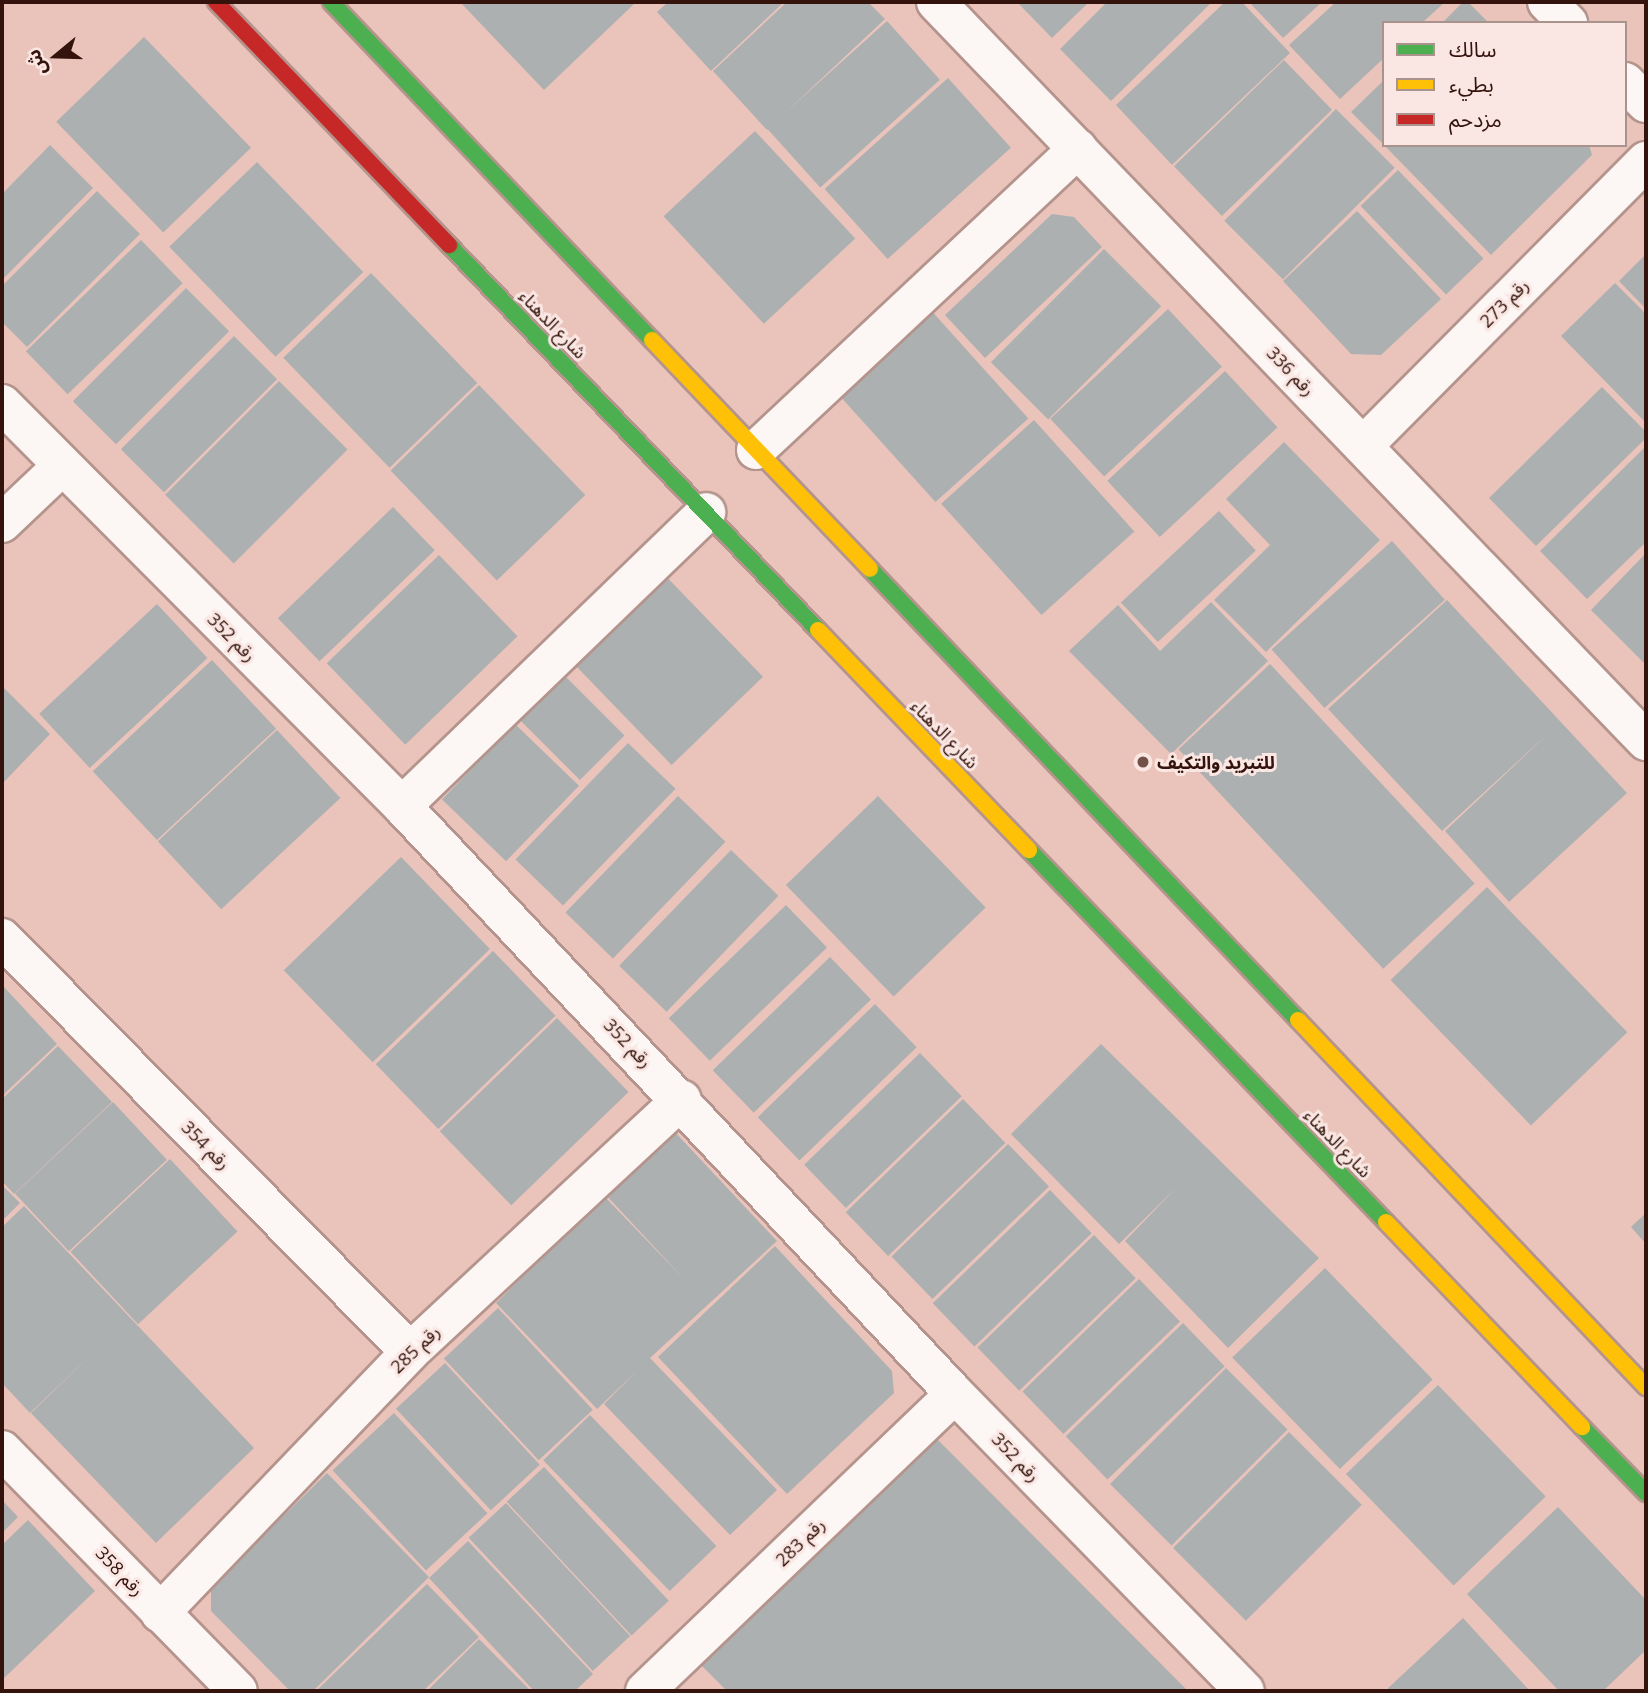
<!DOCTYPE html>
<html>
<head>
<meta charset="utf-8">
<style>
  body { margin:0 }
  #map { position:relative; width:1648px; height:1693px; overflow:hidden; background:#eac4bb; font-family:"Open Sans","Noto Sans Arabic",sans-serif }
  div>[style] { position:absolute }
  .building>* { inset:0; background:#acb0b1; transform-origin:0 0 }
  .roads { filter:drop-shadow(2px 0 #b4948c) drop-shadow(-2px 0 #b4948c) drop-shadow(0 2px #b4948c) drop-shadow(0 -2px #b4948c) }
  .street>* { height:38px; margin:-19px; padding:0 19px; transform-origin:19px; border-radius:19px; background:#fcf6f5 }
  .fast>* { height:16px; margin:-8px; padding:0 8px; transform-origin:8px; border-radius:8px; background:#4caf50 }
  .slow>* { height:16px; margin:-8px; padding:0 8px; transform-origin:8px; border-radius:8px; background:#ffc107 }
  .jam>* { height:16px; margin:-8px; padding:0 8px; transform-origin:8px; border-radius:8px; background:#c62828 }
  .dots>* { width:19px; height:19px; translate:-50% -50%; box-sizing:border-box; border:4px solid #fae7e3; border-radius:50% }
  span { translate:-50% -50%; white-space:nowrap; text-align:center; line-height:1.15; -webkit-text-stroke:6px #fae7e3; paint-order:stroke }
  .street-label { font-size:18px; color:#33130c }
  .poi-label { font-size:18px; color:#33130c; font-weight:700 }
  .left { translate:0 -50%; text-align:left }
  .frame { position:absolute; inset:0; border:4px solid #33130c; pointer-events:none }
  .legend { position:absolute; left:1382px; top:21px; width:245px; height:126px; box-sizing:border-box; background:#fae7e3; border:2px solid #aa928d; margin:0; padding:9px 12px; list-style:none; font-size:21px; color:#33130c }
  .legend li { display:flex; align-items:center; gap:14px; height:35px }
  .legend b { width:35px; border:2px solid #aa928d }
  .north { position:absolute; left:21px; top:21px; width:70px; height:70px; -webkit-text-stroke:5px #fae7e3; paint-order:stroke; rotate:251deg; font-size:19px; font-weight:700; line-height:28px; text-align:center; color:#33130c }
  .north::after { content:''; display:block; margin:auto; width:24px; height:32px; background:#33130c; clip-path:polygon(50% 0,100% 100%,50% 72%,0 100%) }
</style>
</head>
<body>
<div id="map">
  <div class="building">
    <div style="clip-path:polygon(460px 2px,632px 2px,634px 4px,544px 90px)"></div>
    <div style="clip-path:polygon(668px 2px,784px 2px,711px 71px,657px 12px)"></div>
    <div style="clip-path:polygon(787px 2px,868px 2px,885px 19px,767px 130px,713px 71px)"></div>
    <div style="clip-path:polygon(1017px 2px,1089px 2px,1052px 38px)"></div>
    <div style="clip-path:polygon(1107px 2px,1212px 2px,1111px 101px,1060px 49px)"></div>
    <div style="clip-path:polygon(1225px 2px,1242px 2px,1290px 53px,1172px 165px,1116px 105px)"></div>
    <div style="clip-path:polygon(1249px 2px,1322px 2px,1283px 38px)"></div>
    <div style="clip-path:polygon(1336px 2px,1445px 2px,1422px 23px,1384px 23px,1384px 58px,1340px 99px,1289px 45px)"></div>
    <div style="clip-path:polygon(1463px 2px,1468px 2px,1489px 23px,1442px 23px)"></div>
    <div style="left:887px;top:21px;width:79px;height:161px;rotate:48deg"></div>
    <div style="left:144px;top:37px;width:154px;height:122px;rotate:46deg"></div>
    <div style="left:1284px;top:60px;width:69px;height:153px;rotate:46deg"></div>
    <div style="left:948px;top:78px;width:94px;height:166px;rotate:48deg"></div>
    <div style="clip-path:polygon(1384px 80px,1384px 145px,1351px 112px)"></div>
    <div style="left:1336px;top:109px;width:83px;height:158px;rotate:45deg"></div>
    <div style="left:755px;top:131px;width:147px;height:125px;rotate:47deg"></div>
    <div style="clip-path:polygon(50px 145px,93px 188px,2px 280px,2px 194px)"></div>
    <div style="clip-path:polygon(1384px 145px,1589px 145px,1592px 155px,1491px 255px)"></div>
    <div style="left:257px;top:162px;width:153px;height:122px;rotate:46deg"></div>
    <div style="left:1398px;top:170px;width:123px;height:52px;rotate:46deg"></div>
    <div style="clip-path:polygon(97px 191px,140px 234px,27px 347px,2px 322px,2px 286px)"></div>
    <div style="clip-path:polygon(1357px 211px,1441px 299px,1381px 355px,1351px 354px,1283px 281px)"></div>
    <div style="clip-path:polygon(1052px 214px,1074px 217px,1102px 247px,985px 358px,945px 315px)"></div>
    <div style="left:141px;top:240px;width:60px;height:160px;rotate:46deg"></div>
    <div style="left:1104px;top:249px;width:81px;height:160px;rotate:45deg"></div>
    <div style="clip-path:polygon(1646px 254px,1646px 309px,1619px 281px)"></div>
    <div style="left:371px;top:273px;width:153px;height:122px;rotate:46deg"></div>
    <div style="clip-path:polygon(1615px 283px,1646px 314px,1646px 423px,1561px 336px)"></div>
    <div style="left:186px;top:288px;width:61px;height:160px;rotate:45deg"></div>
    <div style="left:928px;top:307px;width:150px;height:125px;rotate:48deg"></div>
    <div style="left:1168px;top:309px;width:79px;height:161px;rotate:47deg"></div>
    <div style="left:234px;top:336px;width:61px;height:160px;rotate:45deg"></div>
    <div style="left:1225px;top:371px;width:77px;height:161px;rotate:47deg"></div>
    <div style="left:279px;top:381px;width:97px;height:161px;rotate:45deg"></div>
    <div style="left:479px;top:385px;width:153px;height:123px;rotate:46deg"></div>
    <div style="clip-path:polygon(1602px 387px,1646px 432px,1646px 438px,1536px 546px,1489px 498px)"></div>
    <div style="left:1034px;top:420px;width:150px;height:125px;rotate:48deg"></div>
    <div style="clip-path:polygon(1284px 442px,1380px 540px,1266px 652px,1214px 600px,1270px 545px,1226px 499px)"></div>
    <div style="clip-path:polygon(1646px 446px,1646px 542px,1587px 599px,1540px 551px)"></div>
    <div style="left:393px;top:507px;width:60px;height:160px;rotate:46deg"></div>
    <div style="left:1219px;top:511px;width:54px;height:134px;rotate:47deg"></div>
    <div style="left:1392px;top:541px;width:79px;height:162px;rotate:48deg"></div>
    <div style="clip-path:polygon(1646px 553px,1646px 665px,1591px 610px)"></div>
    <div style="left:439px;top:555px;width:113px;height:156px;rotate:46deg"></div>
    <div style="left:656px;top:566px;width:154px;height:127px;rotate:46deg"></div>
    <div style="clip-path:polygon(1447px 600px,1627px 793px,1509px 902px,1445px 831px,1551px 731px,1442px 831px,1328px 709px)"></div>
    <div style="clip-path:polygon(1211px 602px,1268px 661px,1171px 754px,1069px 651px,1118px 605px,1160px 651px)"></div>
    <div style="left:157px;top:604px;width:74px;height:161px;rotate:47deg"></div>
    <div style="left:212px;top:660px;width:94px;height:163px;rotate:47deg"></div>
    <div style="left:1270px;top:664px;width:300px;height:125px;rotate:47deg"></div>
    <div style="left:563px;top:674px;width:87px;height:63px;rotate:45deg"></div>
    <div style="clip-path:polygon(2px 686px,50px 734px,2px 784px)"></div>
    <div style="left:515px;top:724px;width:89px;height:105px;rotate:44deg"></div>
    <div style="left:277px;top:730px;width:93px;height:163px;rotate:47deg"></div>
    <div style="left:628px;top:743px;width:66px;height:162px;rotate:44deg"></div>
    <div style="left:678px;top:796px;width:66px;height:162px;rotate:44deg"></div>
    <div style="left:878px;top:796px;width:155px;height:128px;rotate:46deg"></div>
    <div style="left:731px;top:850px;width:66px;height:161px;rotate:44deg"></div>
    <div style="left:401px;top:857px;width:128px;height:163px;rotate:46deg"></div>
    <div style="left:1487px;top:887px;width:202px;height:134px;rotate:46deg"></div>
    <div style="left:786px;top:905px;width:59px;height:163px;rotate:46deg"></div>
    <div style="left:493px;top:951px;width:90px;height:163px;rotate:46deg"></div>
    <div style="left:830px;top:957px;width:59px;height:163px;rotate:46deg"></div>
    <div style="clip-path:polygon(4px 987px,57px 1044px,2px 1096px,2px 989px)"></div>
    <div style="left:875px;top:1004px;width:60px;height:163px;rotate:46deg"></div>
    <div style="left:557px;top:1018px;width:103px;height:163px;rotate:46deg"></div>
    <div style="clip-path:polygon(1101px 1044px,1319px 1258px,1228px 1348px,1125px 1241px,1177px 1187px,1119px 1244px,1011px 1134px)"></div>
    <div style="clip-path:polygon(58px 1046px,112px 1102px,14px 1194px,2px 1181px,2px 1099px)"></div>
    <div style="left:920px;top:1053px;width:60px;height:161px;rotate:46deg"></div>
    <div style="left:963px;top:1099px;width:61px;height:163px;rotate:46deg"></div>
    <div style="left:113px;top:1102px;width:79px;height:134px;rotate:47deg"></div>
    <div style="clip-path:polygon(673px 1130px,777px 1241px,650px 1358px,777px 1490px,730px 1535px,604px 1404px,637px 1371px,597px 1409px,496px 1303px,604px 1196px,685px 1280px,605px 1194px)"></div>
    <div style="left:1008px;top:1144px;width:59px;height:162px;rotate:46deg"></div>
    <div style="left:170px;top:1159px;width:99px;height:136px;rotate:47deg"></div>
    <div style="clip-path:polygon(2px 1185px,20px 1203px,2px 1221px)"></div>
    <div style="left:1050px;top:1190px;width:60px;height:163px;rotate:46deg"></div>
    <div style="clip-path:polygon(24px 1206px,254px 1448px,156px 1543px,31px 1413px,95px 1351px,30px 1413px,2px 1383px,2px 1227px)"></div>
    <div style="clip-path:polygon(1646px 1213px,1646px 1244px,1631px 1227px)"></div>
    <div style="left:1094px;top:1235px;width:60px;height:162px;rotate:46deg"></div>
    <div style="clip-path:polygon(775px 1246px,892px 1371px,894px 1393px,787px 1494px,658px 1357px)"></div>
    <div style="left:1325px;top:1268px;width:155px;height:129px;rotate:46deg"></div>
    <div style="left:1139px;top:1279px;width:59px;height:162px;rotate:46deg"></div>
    <div style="left:498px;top:1308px;width:139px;height:74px;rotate:47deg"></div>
    <div style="left:1183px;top:1323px;width:60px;height:163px;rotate:46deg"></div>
    <div style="left:445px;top:1363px;width:139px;height:67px;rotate:47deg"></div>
    <div style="left:1226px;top:1368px;width:87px;height:164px;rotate:45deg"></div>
    <div style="left:1438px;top:1385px;width:155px;height:128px;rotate:46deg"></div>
    <div style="left:394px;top:1413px;width:137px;height:84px;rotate:47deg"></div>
    <div style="left:590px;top:1415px;width:182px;height:65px;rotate:46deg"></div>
    <div style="left:1289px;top:1432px;width:103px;height:164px;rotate:45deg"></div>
    <div style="clip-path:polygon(932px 1434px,1188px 1691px,727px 1691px,701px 1665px)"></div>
    <div style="left:544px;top:1467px;width:183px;height:51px;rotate:47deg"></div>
    <div style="clip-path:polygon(327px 1473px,429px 1577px,313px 1691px,290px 1691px,211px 1611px,211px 1587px)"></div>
    <div style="clip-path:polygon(2px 1500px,18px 1517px,2px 1533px)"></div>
    <div style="left:506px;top:1503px;width:182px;height:51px;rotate:47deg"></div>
    <div style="clip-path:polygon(1558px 1507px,1646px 1600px,1646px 1650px,1603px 1691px,1559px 1691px,1467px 1594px)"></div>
    <div style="clip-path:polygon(28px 1520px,95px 1591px,2px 1680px,2px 1545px)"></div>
    <div style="clip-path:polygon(468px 1541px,593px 1674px,575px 1691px,534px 1691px,429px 1578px)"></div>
    <div style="clip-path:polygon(427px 1584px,479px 1637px,423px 1691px,316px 1691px)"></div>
    <div style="clip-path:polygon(1463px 1618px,1530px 1691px,1385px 1691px)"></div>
    <div style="clip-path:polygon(479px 1639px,531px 1691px,427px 1691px)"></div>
  </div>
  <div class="roads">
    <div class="street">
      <div style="left:936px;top:2px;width:1025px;rotate:46.15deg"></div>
      <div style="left:1547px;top:2px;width:30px;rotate:45deg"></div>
      <div style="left:1625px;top:82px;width:30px;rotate:45deg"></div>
      <div style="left:2px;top:404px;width:567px;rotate:45.14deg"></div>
      <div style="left:402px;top:806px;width:807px;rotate:46.76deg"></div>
      <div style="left:955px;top:1394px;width:415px;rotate:45.7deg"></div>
      <div style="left:1363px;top:446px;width:402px;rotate:-45.2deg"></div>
      <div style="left:756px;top:450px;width:441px;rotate:-43.1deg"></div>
      <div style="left:2px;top:523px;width:81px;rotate:-43.5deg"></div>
      <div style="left:402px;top:806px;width:423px;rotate:-44deg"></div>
      <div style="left:2px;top:938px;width:581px;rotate:45.42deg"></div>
      <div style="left:2px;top:1450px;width:337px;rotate:45.6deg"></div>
      <div style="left:160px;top:1613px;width:361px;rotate:-46.2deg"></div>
      <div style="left:410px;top:1352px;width:371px;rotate:-42.9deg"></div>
      <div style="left:645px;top:1691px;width:429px;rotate:-43.8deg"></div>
    </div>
    <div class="fast">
      <div style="left:331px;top:2px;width:466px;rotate:46.5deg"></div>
      <div style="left:449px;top:245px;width:533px;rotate:46.22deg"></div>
      <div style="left:870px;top:569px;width:622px;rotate:46.5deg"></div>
      <div style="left:1029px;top:850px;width:516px;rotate:46.18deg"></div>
      <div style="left:1582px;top:1427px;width:92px;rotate:45.9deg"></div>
    </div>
    <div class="slow">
      <div style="left:652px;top:340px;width:316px;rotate:46.4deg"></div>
      <div style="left:818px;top:630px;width:305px;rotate:46.2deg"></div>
      <div style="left:1298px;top:1020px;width:506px;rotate:46.52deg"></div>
      <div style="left:1386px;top:1222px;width:284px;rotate:46.3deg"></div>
    </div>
    <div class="jam">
      <div style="left:216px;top:2px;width:337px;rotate:46.2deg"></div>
    </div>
  </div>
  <div class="dots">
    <div style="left:1143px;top:762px;background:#735149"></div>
  </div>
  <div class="street-label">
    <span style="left:1504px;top:303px;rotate:-45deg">رقم 273</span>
    <span style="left:553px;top:324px;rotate:46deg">شارع الدهناء</span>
    <span style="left:1291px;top:371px;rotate:46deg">رقم 336</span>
    <span style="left:232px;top:637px;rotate:45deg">رقم 352</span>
    <span style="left:945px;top:734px;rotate:46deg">شارع الدهناء</span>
    <span style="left:628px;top:1043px;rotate:46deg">رقم 352</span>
    <span style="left:1338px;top:1143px;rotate:46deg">شارع الدهناء</span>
    <span style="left:206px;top:1145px;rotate:45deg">رقم 354</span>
    <span style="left:415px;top:1349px;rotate:-44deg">رقم 285</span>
    <span style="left:1016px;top:1457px;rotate:46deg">رقم 352</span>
    <span style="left:800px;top:1542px;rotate:-44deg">رقم 283</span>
    <span style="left:120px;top:1571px;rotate:46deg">رقم 358</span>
  </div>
  <div class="poi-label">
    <span class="left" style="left:1157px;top:762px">للتبرید والتکیف</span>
  </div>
  <div class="frame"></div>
  <ul class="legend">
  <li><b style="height:9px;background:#4caf50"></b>سالك</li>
  <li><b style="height:9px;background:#ffc107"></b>بطيء</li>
  <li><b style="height:9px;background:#c62828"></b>مزدحم</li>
  </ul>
  <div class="north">ش</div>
</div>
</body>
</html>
